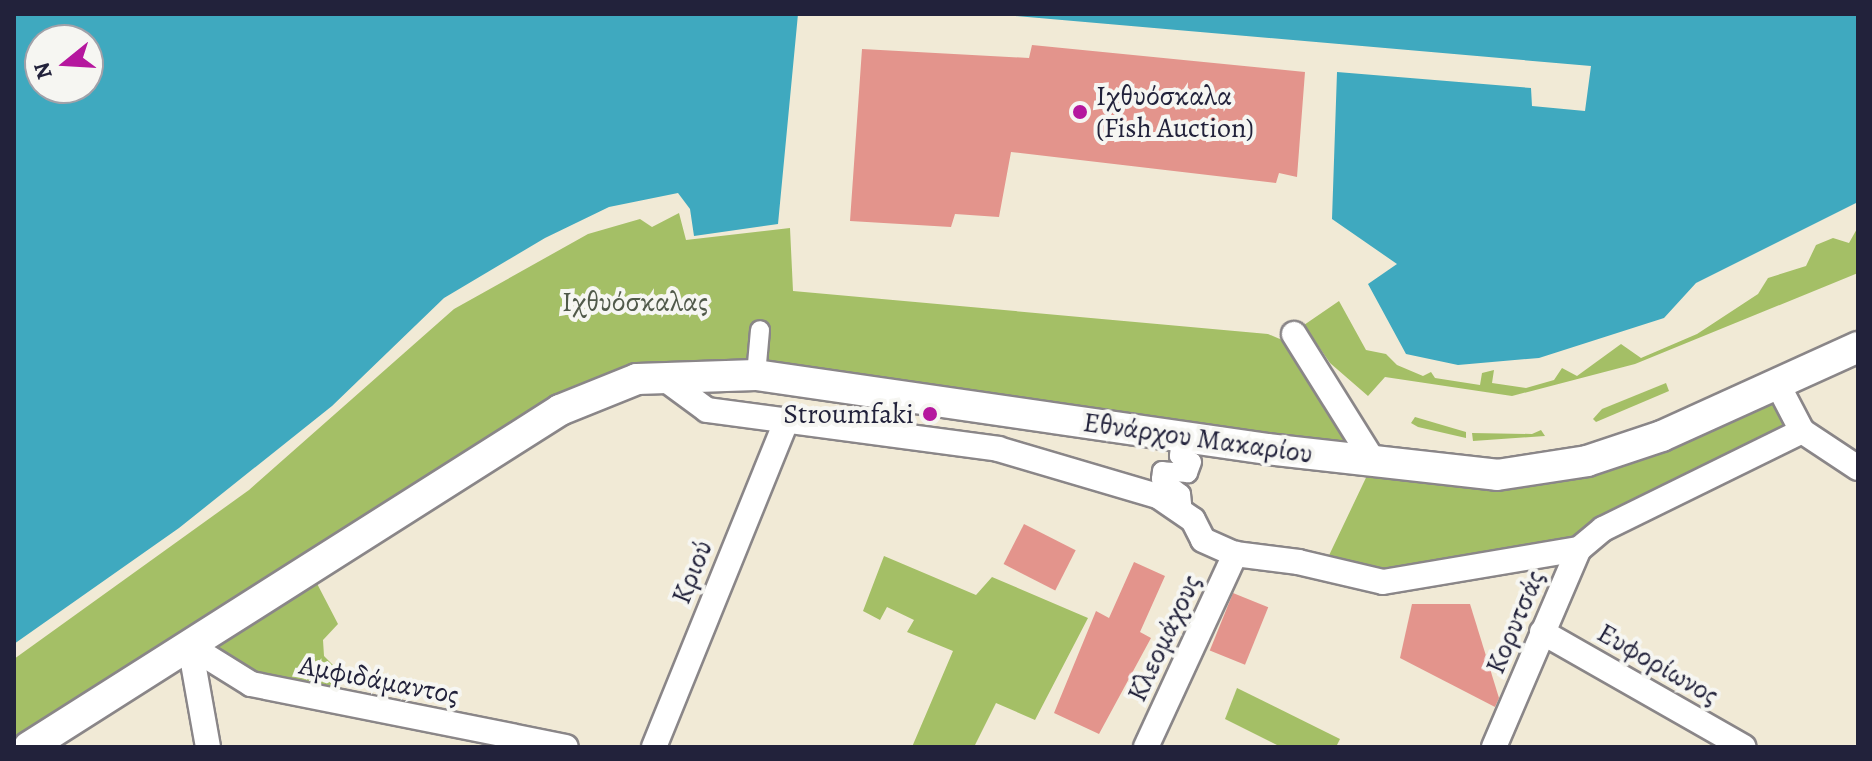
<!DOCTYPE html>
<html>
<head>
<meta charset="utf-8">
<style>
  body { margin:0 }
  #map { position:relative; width:1872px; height:761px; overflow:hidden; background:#f1ead6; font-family:Alegreya,serif }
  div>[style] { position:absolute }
  .green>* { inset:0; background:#a4bf66 }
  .water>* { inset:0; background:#3fa9bf }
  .building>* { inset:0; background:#e3948c; transform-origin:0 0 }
  .roads { filter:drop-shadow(2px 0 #8a8688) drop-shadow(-2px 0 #8a8688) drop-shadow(0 2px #8a8688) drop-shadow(0 -2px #8a8688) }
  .pedestrian>* { height:18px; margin:-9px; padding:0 9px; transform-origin:9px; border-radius:9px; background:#fff }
  .minor>* { height:24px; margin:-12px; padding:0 12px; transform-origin:12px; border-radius:12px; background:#fff }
  .tertiary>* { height:30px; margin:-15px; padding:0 15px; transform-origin:15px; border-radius:15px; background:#fff }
  .dots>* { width:22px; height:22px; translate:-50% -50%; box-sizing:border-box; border:4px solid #f6f6f2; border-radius:50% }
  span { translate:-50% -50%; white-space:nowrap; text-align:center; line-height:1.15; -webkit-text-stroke:8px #f6f6f2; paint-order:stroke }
  .poi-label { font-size:28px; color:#22223b }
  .left { translate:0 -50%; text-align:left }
  .right { translate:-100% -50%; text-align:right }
  .park-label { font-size:28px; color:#50594a }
  .street-label { font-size:28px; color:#22223b }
  .frame { position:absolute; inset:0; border:16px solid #22223b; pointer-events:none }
  .north { position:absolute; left:24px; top:24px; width:80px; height:80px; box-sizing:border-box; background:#f6f6f2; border:2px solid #a1a1a9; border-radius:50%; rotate:252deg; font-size:22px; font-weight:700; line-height:32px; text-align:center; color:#22223b }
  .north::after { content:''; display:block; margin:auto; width:28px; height:36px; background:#b5179e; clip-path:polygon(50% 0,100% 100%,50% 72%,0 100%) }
</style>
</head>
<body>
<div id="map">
  <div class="green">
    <div style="clip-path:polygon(679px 213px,686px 240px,790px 228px,793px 291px,1268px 334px,1303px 349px,1374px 462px,1497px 475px,1778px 385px,1802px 431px,1579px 549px,1383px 582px,1323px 568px,1373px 463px,972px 405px,637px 379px,311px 572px,338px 624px,323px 640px,324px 656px,338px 670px,338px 702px,312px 698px,190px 646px,29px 747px,14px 747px,14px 659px,249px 490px,454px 309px,588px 234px,640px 219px,652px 227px)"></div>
    <div style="clip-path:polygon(1858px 227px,1858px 273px,1635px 364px,1512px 396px,1385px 377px,1368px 396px,1330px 363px,1304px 325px,1339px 301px,1366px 350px,1386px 354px,1397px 365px,1423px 376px,1431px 372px,1435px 378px,1480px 385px,1482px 373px,1494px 370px,1492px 383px,1526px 388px,1554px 380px,1562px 368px,1577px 376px,1621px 344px,1641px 358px,1697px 334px,1758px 294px,1768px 278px,1806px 266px,1816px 245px,1833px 238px,1849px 243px)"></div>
    <div style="clip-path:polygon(1666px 383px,1669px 391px,1596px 422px,1593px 419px,1602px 409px)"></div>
    <div style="clip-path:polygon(1415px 417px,1466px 432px,1466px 438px,1418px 427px,1411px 423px)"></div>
    <div style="clip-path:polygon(1541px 430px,1545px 436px,1473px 441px,1472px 433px,1532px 434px)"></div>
    <div style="clip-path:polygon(884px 556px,976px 595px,992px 577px,1088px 618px,1035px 720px,996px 703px,974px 747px,912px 747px,953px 651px,907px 632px,914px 620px,887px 607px,880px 620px,863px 611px)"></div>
    <div style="clip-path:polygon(1237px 688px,1340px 739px,1336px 747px,1281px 747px,1225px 719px)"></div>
  </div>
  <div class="water">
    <div style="clip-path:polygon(evenodd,14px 14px,798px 14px,778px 224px,694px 236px,690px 209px,678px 193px,609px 207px,545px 238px,444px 298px,332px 406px,179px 528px,14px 644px,14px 14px,40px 40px,88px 40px,88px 88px,40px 88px,40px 40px)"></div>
    <div style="clip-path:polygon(993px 14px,1858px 14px,1858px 202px,1696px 283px,1664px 318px,1539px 358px,1458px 365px,1406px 354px,1368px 284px,1397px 264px,1332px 219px,1337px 72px,1531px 88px,1532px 106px,1585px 111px,1591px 66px)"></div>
  </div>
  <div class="building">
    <div style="clip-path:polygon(1032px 45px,1305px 72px,1297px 177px,1279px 173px,1276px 183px,1011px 152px,999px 217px,955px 214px,951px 227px,850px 221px,862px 49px,1029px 58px)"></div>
    <div style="left:1024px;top:524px;width:58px;height:45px;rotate:27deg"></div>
    <div style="clip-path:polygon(1134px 562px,1165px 576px,1140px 632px,1151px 638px,1099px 734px,1054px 713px,1096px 611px,1109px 618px)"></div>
    <div style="left:1233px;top:593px;width:38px;height:62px;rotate:22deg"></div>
    <div style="clip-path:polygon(1412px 604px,1470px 604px,1499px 698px,1495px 707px,1400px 658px)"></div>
  </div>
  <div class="roads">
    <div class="pedestrian">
      <div style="left:756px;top:375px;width:45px;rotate:-84.9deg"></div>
      <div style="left:1181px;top:437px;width:19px;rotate:96deg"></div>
      <div style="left:1179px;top:456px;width:14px;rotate:25deg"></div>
      <div style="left:1192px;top:462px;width:12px;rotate:110deg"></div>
      <div style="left:1188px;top:473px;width:26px;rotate:-176deg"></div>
      <div style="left:1162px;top:471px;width:8px;rotate:97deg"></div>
      <div style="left:1161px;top:479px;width:25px;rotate:37deg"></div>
      <div style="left:1181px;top:494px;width:20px;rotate:84deg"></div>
    </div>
    <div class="minor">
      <div style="left:1294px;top:334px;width:151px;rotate:58deg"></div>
      <div style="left:665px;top:379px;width:52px;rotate:36.4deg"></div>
      <div style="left:707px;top:410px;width:294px;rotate:7.6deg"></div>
      <div style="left:998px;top:449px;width:167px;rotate:16.4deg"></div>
      <div style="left:1158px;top:496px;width:42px;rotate:34.4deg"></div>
      <div style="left:1193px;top:520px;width:22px;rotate:63deg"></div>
      <div style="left:1203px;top:540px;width:35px;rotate:24deg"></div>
      <div style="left:1235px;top:554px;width:64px;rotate:7.2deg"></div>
      <div style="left:1298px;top:562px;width:87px;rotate:13.2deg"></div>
      <div style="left:1383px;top:582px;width:199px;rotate:-9.6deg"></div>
      <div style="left:1778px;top:385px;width:52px;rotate:62.4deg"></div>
      <div style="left:1802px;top:431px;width:67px;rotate:33.5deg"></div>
      <div style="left:1542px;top:632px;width:232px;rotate:29.7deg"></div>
      <div style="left:190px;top:646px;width:72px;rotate:31.9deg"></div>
      <div style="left:251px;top:684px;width:321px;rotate:11.3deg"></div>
      <div style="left:190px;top:646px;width:103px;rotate:79.9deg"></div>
      <div style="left:654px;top:747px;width:353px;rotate:-67.9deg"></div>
      <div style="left:1146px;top:747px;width:213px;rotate:-65.2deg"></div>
      <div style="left:1494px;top:747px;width:215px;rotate:-66.8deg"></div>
      <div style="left:1579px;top:549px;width:31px;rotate:-40deg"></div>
      <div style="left:1603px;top:529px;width:222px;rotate:-26.2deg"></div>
    </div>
    <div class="tertiary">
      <div style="left:29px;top:747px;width:629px;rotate:-32.4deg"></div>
      <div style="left:560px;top:410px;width:83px;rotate:-21.9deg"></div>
      <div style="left:637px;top:379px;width:119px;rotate:-1.9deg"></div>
      <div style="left:756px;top:375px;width:516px;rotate:8.24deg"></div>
      <div style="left:1267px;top:449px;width:231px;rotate:6.4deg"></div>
      <div style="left:1497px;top:475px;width:91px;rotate:-8.8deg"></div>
      <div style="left:1587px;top:461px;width:79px;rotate:-18.4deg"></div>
      <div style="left:1662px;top:436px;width:215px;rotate:-24.4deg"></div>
    </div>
  </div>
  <div class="dots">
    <div style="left:1080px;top:112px;background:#b5179e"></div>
    <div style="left:930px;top:414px;background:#b5179e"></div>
  </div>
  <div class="poi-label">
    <span class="left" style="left:1096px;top:112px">Ιχθυόσκαλα<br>(Fish Auction)</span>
    <span class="right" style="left:914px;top:414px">Stroumfaki</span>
  </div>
  <div class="park-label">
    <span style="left:635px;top:302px">Ιχθυόσκαλας</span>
  </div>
  <div class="street-label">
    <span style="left:1198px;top:438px;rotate:8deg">Εθνάρχου Μακαρίου</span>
    <span style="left:692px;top:572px;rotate:-68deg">Κριού</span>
    <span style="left:1515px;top:622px;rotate:-67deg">Κορυτσάς</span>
    <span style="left:1164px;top:638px;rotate:-65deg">Κλεομάχους</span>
    <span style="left:1658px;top:664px;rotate:30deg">Ευφορίωνος</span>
    <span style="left:379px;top:680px;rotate:11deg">Αμφιδάμαντος</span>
  </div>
  <div class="frame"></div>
  <div class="north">N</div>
</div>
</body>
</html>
